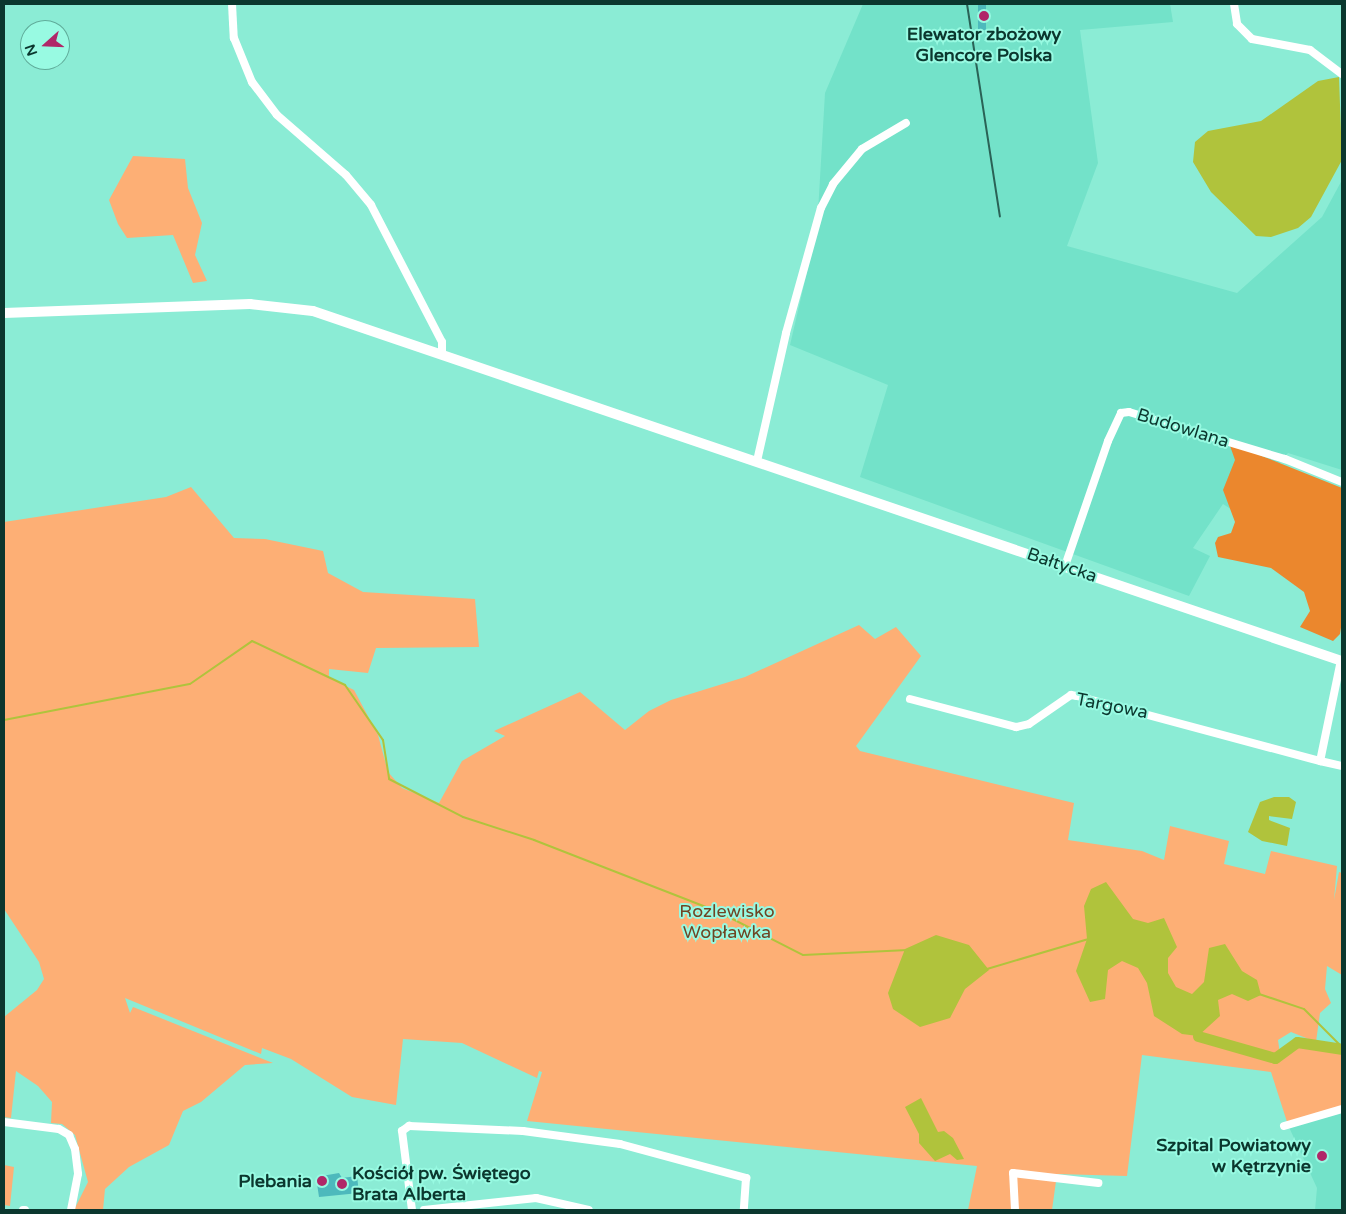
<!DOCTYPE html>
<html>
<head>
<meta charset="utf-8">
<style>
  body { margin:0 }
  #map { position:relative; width:1346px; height:1214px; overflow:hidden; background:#8becd5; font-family:"Varela Round",sans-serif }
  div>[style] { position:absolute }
  .built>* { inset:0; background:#73e2c9 }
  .green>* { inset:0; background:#fdaf75 }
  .forest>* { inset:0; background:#eb872d }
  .water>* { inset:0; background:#b0c33c }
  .stream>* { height:2px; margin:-1px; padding:0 1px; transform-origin:1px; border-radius:1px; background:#b0c33c }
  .river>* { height:11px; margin:-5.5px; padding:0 5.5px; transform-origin:5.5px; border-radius:5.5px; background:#b0c33c }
  .building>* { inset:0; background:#4db9bc; transform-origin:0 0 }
  .minor>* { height:8px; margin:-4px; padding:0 4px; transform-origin:4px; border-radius:4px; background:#fff }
  .major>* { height:10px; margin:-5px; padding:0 5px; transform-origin:5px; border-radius:5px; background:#fff }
  .rail>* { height:2px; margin:-1px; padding:0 1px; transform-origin:1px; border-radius:1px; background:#2a6256 }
  .dots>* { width:14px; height:14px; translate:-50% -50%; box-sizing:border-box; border:2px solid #98fae2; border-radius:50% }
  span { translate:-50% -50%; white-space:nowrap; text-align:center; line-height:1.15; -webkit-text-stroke:4px #98fae2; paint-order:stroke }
  .poi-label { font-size:18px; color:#0b372e; font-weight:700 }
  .right { translate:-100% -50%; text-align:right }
  .left { translate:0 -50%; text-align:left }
  .street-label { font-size:18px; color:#0b372e }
  .park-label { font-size:18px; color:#6f4524 }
  .frame { position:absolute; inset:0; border:5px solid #0b372e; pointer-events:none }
  .north { position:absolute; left:20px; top:20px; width:50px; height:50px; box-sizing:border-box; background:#98fae2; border:1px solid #60ac9a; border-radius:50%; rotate:250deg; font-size:14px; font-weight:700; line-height:20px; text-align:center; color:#0b372e }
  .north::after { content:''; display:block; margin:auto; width:18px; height:22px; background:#b02768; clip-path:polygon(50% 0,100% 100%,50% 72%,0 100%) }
</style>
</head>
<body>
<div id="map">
  <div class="built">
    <div style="clip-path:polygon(863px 4px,1170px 4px,1173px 22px,1080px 30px,1098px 163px,1067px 246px,1237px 293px,1322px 217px,1342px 180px,1342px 470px,1288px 453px,1237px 513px,1223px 504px,1193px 548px,1210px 556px,1189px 596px,860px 477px,888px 385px,790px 345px,817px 229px,825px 93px)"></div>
    <div style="clip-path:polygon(1342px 1110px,1342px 1210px,1315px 1210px,1317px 1188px,1288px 1125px)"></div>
  </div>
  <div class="green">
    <div style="clip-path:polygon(133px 156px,185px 159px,188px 188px,202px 223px,195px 255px,207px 281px,193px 283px,173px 235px,127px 238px,118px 224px,109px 200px)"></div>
    <div style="clip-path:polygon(evenodd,191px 487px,234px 538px,265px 539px,323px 551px,328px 573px,363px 592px,475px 599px,479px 647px,376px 648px,368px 673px,329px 669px,329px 678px,354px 690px,378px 735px,388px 772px,402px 788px,439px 803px,462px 761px,505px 736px,494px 731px,580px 692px,625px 730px,649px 711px,671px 700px,745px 677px,859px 625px,875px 639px,896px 627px,921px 656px,856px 746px,860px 751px,1074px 803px,1068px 840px,1142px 851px,1164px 860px,1170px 826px,1229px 841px,1224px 864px,1265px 874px,1271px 851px,1337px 866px,1334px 900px,1339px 872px,1342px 873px,1342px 975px,1327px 966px,1325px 989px,1331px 1003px,1320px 1013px,1316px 1042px,1342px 1049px,1342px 1110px,1288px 1125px,1271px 1072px,1142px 1055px,1127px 1176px,1057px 1174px,1052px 1210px,968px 1210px,977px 1166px,527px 1121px,542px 1072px,539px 1071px,537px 1078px,462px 1043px,403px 1039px,396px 1105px,352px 1097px,291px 1059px,262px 1048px,261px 1054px,125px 998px,130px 1013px,133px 1007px,273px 1063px,245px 1065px,201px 1102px,183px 1111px,169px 1145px,129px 1167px,105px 1189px,103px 1210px,74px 1210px,88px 1182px,75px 1135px,62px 1124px,51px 1123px,52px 1102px,38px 1086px,16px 1071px,11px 1118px,4px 1117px,4px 1017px,37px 990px,44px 979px,39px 962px,4px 909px,4px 522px,166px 497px,191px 487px,1291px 1032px,1316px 1042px,1297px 1042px,1280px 1054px,1278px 1040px,1291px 1032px)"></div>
    <div style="clip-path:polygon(4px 1165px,14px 1167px,10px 1206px,4px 1205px)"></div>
  </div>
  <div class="forest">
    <div style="clip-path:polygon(1229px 443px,1342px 488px,1342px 621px,1340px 634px,1333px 641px,1300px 627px,1310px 611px,1304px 592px,1271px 568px,1218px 557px,1215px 543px,1218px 537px,1231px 533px,1235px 522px,1223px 490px,1235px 460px)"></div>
  </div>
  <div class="water">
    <div style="clip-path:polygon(1339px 77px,1342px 160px,1311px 217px,1298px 228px,1271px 237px,1256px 236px,1211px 192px,1193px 162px,1195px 142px,1208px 131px,1261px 121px,1318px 81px)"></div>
    <div style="clip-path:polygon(1274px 797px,1289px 797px,1296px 802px,1292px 819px,1269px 816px,1269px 820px,1290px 828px,1287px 846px,1262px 841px,1248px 832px,1260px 802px)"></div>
    <div style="clip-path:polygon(1106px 882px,1133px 919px,1148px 923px,1164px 918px,1177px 947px,1168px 958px,1168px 973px,1176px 987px,1192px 994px,1204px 982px,1209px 948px,1225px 944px,1242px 971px,1257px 980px,1261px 995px,1248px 1001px,1232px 994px,1218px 1000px,1220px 1016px,1198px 1036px,1182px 1034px,1154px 1016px,1147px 983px,1138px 968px,1122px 961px,1108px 970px,1105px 999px,1090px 1002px,1076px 971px,1087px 939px,1084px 906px,1091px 889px)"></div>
    <div style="clip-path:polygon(936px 935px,969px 945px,989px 970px,965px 989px,950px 1018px,920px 1027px,893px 1009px,888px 993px,905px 949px)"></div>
    <div style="clip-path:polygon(921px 1098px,938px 1132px,944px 1131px,953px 1138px,964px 1159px,957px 1160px,950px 1154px,935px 1161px,919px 1143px,919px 1134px,905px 1107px)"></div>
  </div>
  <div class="stream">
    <div style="left:4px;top:720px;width:189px;rotate:-11deg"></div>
    <div style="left:190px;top:684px;width:75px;rotate:-34.7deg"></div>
    <div style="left:252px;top:641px;width:103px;rotate:25.3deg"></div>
    <div style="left:345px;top:685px;width:67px;rotate:55.4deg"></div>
    <div style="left:383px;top:740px;width:39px;rotate:81deg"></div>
    <div style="left:389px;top:779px;width:83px;rotate:27.2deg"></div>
    <div style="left:463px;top:817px;width:75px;rotate:17.9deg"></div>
    <div style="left:534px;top:840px;width:199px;rotate:21.3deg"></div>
    <div style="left:719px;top:912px;width:94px;rotate:27.1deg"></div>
    <div style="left:803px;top:955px;width:105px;rotate:-2.7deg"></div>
    <div style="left:987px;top:969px;width:105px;rotate:-16.5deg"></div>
    <div style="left:1259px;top:994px;width:47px;rotate:18.4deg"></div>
    <div style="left:1304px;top:1009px;width:54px;rotate:45deg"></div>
  </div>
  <div class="river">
    <div style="left:1198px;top:1036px;width:80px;rotate:15.9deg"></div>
    <div style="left:1275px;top:1058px;width:27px;rotate:-36deg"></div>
    <div style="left:1297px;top:1042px;width:46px;rotate:8.8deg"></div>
  </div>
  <div class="building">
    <div style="left:978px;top:4px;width:8px;height:26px"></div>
    <div style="clip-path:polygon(339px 1173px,342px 1178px,357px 1176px,359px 1193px,319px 1197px,316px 1177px)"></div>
  </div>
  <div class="minor">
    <div style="left:232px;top:4px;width:34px;rotate:87deg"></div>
    <div style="left:234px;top:38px;width:48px;rotate:67.8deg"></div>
    <div style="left:252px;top:82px;width:41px;rotate:52.9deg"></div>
    <div style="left:277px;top:115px;width:91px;rotate:41deg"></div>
    <div style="left:346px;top:175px;width:39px;rotate:50deg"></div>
    <div style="left:371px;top:205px;width:154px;rotate:62.6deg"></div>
    <div style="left:442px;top:342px;width:12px;rotate:90deg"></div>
    <div style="left:1234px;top:4px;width:20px;rotate:81deg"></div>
    <div style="left:1237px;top:24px;width:21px;rotate:45deg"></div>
    <div style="left:1252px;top:39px;width:59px;rotate:10.7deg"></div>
    <div style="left:1310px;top:50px;width:40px;rotate:37deg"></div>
    <div style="left:757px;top:461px;width:131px;rotate:-77.2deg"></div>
    <div style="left:786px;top:333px;width:130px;rotate:-74.4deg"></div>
    <div style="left:821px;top:208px;width:27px;rotate:-63deg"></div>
    <div style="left:833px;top:184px;width:45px;rotate:-50.4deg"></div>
    <div style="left:862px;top:149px;width:51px;rotate:-30.6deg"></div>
    <div style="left:1065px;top:566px;width:132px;rotate:-71deg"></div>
    <div style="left:1108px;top:441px;width:31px;rotate:-65deg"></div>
    <div style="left:1121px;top:413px;width:8px;rotate:-7deg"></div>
    <div style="left:1129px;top:412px;width:163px;rotate:16.8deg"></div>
    <div style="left:1285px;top:459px;width:61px;rotate:22deg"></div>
    <div style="left:1341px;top:660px;width:103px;rotate:101.7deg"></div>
    <div style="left:1320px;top:761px;width:23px;rotate:13deg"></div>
    <div style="left:910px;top:699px;width:110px;rotate:14.8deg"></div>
    <div style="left:1016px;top:727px;width:13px;rotate:-13deg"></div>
    <div style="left:1029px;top:724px;width:51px;rotate:-34.6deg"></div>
    <div style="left:1071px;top:695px;width:6px;rotate:9deg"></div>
    <div style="left:1077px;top:696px;width:252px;rotate:15deg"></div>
    <div style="left:4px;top:1122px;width:55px;rotate:7.3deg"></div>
    <div style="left:59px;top:1129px;width:12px;rotate:31deg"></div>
    <div style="left:69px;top:1135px;width:15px;rotate:67deg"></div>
    <div style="left:75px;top:1149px;width:25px;rotate:83deg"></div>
    <div style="left:78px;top:1174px;width:37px;rotate:101deg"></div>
    <div style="left:1284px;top:1126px;width:60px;rotate:-16.3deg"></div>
    <div style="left:23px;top:1210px;width:2px"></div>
    <div style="left:412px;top:1210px;width:80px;rotate:-97.2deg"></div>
    <div style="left:402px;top:1131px;width:9px;rotate:-36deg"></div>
    <div style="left:409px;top:1126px;width:114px;rotate:2.5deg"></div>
    <div style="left:523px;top:1131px;width:98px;rotate:7.6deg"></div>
    <div style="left:620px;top:1144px;width:131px;rotate:15.1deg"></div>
    <div style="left:746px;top:1178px;width:32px;rotate:94deg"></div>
    <div style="left:424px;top:1210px;width:113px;rotate:-6.1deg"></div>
    <div style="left:536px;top:1198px;width:54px;rotate:12.8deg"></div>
    <div style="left:1015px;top:1210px;width:37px;rotate:-93deg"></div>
    <div style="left:1013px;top:1173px;width:86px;rotate:6.7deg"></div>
  </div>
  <div class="major">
    <div style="left:4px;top:313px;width:246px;rotate:-2.1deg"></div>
    <div style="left:250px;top:304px;width:63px;rotate:6.3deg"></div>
    <div style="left:313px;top:311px;width:1087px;rotate:18.79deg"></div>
  </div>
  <div class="rail">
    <div style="left:967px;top:4px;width:215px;rotate:81.2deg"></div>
  </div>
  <div class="dots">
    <div style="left:984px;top:16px;background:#b02768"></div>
    <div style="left:1322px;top:1156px;background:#b02768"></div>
    <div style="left:322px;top:1181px;background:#b02768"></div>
    <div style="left:342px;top:1184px;background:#b02768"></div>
  </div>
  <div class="poi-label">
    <span style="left:984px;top:45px">Elewator zbożowy<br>Glencore Polska</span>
    <span class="right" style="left:1311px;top:1156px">Szpital Powiatowy<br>w Kętrzynie</span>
    <span class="left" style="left:352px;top:1184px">Kościół pw. Świętego<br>Brata Alberta</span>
    <span class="right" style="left:312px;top:1181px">Plebania</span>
  </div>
  <div class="street-label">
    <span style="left:1183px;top:428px;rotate:17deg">Budowlana</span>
    <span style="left:1062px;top:565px;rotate:19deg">Bałtycka</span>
    <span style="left:1112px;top:706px;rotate:11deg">Targowa</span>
  </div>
  <div class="park-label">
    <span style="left:727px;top:922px">Rozlewisko<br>Wopławka</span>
  </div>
  <div class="frame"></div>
  <div class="north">N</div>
</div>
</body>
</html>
